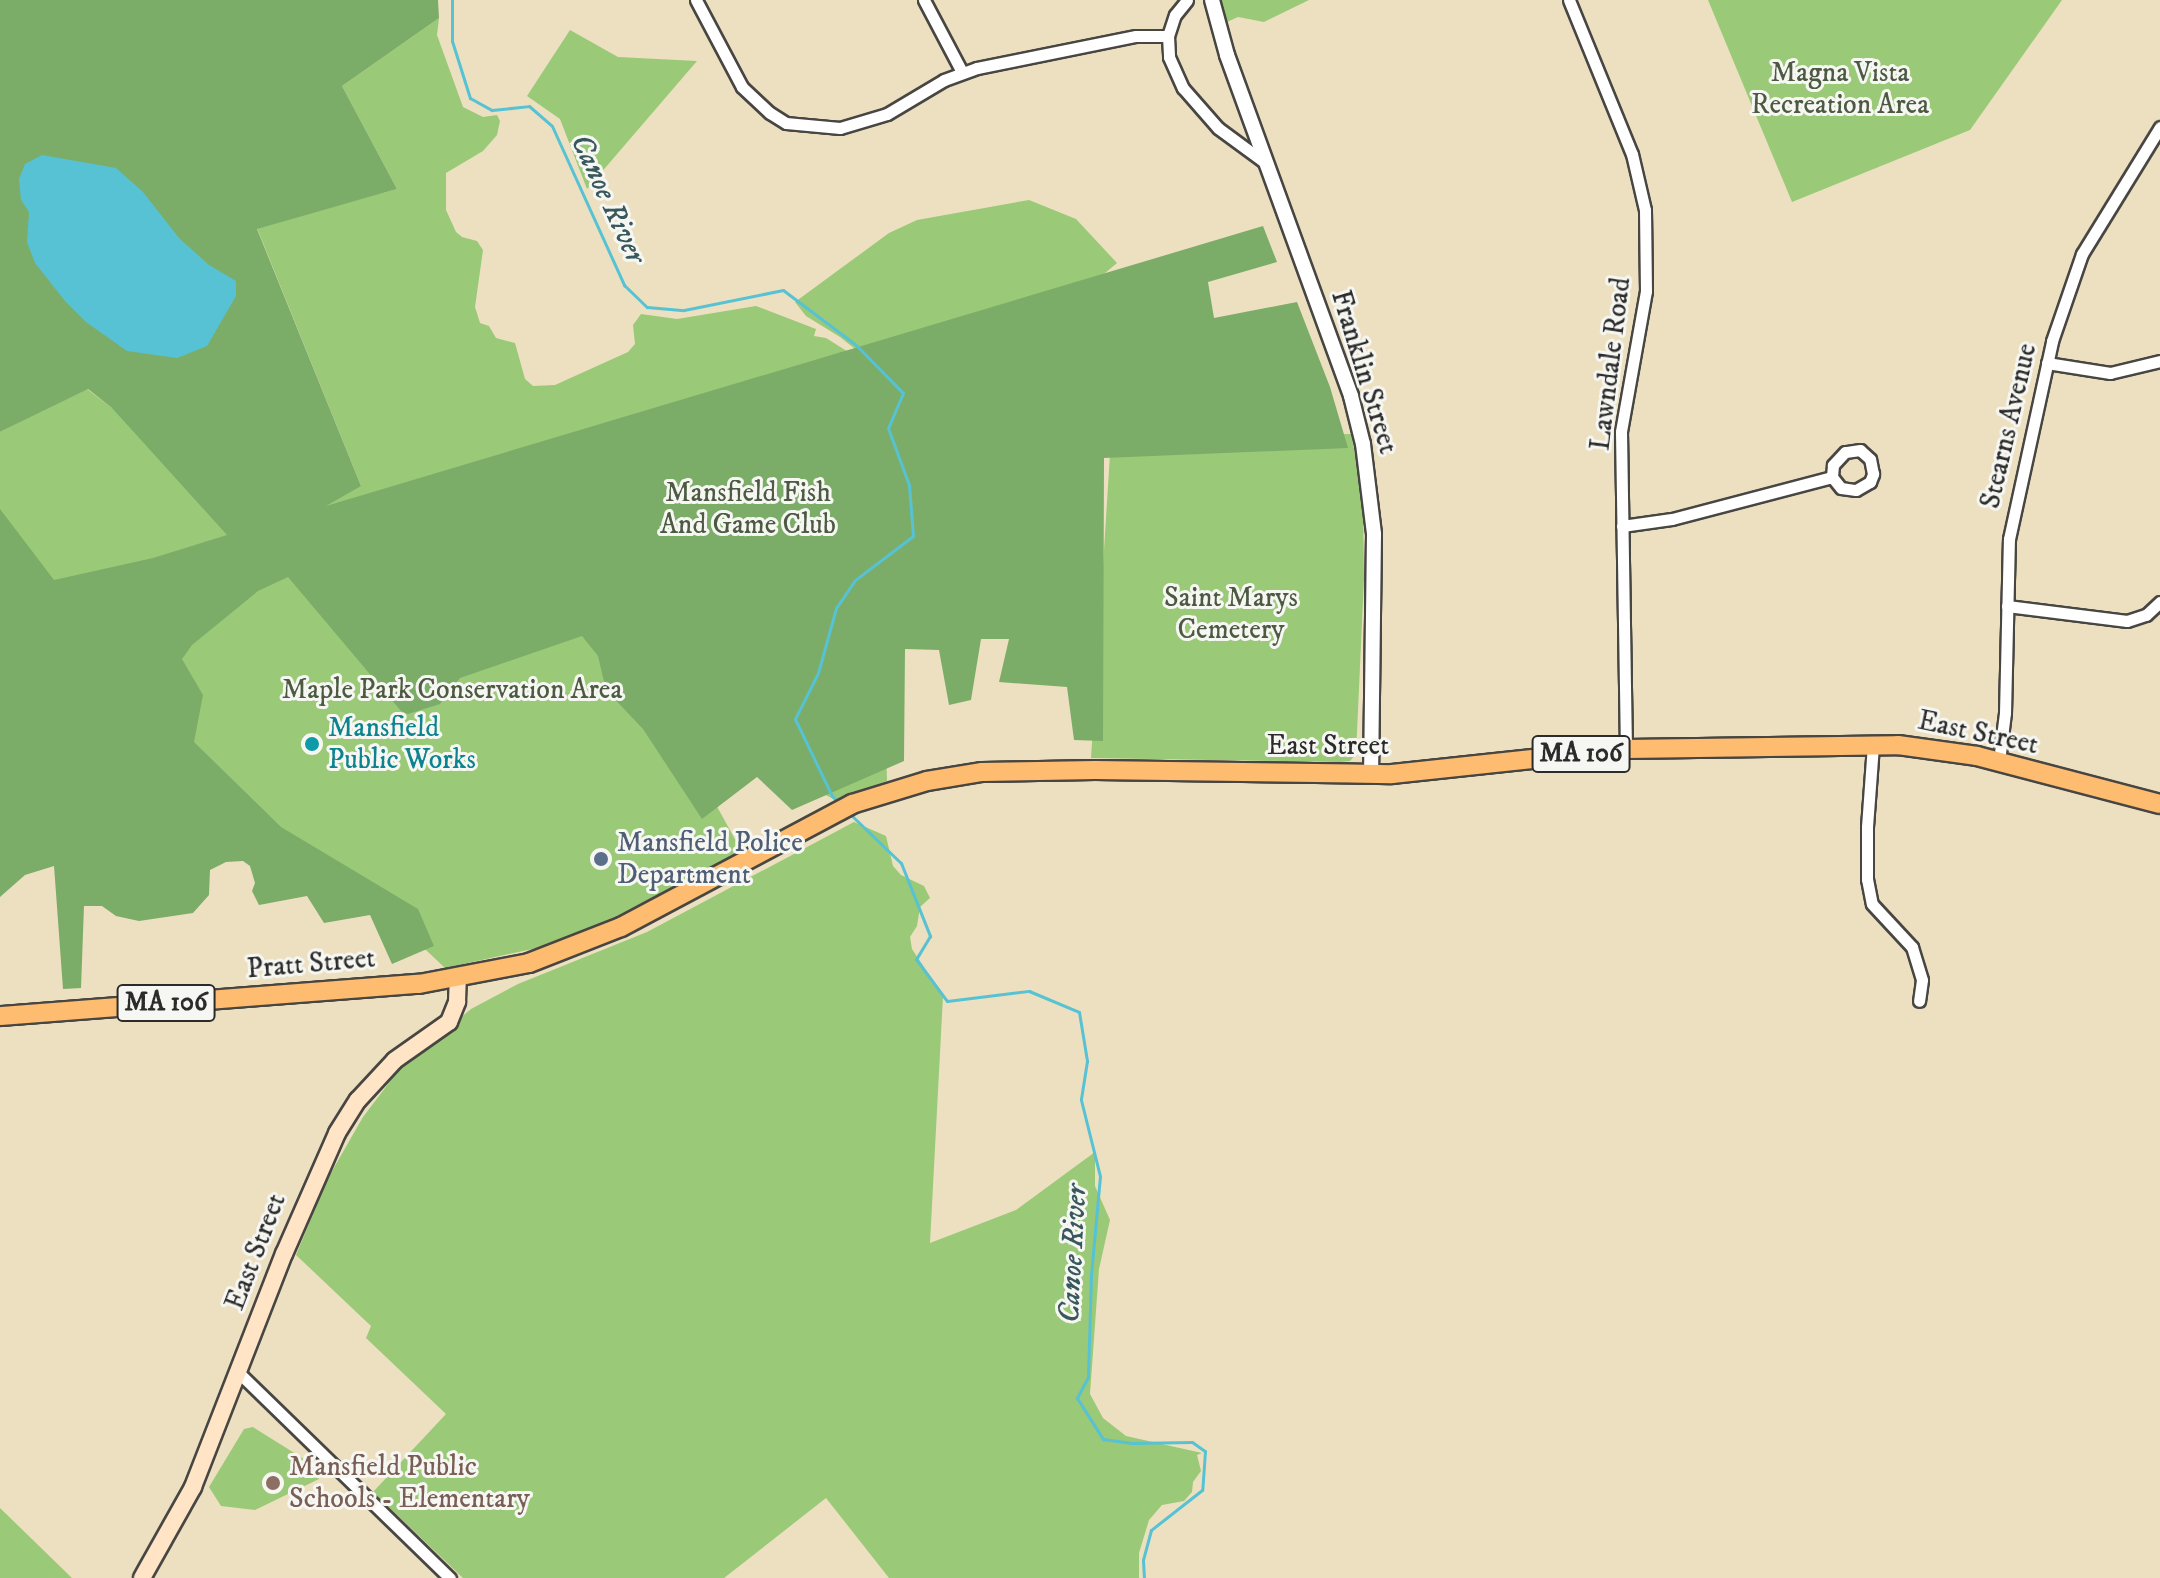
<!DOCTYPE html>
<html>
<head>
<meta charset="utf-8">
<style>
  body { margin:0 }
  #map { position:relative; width:2160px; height:1578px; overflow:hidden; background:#ece0c1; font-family:"IM FELL DW Pica",serif }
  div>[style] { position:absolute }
  .green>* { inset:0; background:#9ac978 }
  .forest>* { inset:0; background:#7bad68 }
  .water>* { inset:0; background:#57c2d3 }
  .stream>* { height:3px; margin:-1.5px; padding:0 1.5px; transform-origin:1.5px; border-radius:1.5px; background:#57c2d3 }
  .roads { filter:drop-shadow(2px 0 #484642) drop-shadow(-2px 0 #484642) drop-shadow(0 2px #484642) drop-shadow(0 -2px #484642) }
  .minor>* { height:11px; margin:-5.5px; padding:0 5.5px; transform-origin:5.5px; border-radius:5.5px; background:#fff }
  .tertiary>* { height:14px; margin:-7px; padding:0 7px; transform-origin:7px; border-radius:7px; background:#fff }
  .secondary>* { height:16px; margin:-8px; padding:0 8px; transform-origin:8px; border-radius:8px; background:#ffe4c6 }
  .primary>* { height:18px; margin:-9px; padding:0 9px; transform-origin:9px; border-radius:9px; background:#febc70 }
  .dots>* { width:22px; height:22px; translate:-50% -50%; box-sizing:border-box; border:4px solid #f6f6f2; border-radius:50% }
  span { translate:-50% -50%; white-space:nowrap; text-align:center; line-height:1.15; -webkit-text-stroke:6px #f6f6f2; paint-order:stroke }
  .shield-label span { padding:2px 6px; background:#f6f6f2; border:2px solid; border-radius:6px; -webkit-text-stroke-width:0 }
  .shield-label { font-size:26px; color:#2b2b2b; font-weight:700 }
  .park-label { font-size:28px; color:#4c5a42 }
  .street-label { font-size:28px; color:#2b2b2b }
  .culture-label { font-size:28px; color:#0d838f }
  .left { translate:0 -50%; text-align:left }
  .service-label { font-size:28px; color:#4e5e75 }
  .education-label { font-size:28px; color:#785e54 }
  .water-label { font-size:30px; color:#38585d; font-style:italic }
</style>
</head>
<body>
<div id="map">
  <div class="green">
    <div style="clip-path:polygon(1220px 0,1309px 0,1264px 22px,1238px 17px,1227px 22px)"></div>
    <div style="clip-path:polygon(1708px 0,2062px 0,1970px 130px,1792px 202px)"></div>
    <div style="clip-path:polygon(439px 18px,437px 35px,463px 107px,483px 117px,497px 115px,500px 121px,497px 135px,483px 151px,446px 173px,446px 210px,456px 232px,462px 237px,477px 241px,483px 250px,475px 307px,480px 323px,489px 326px,496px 338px,515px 343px,525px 379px,533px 386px,555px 385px,628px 352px,635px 344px,633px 325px,641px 314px,677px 319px,756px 306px,816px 329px,814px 336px,826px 338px,898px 383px,840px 337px,806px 316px,795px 302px,889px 233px,917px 220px,1029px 200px,1076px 219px,1117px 263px,1061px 310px,884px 680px,887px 781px,836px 800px,670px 721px,742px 852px,595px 927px,537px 948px,445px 968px,369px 896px,0 663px,0 432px,87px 389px,112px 408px,361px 486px,257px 228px,397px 189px,342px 86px)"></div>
    <div style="clip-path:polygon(570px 30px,618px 57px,697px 61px,587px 189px,560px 119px,527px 96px)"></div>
    <div style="clip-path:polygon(1351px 434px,1363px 494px,1364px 579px,1356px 754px,1350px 761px,1341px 762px,1091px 758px,1111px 438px)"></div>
    <div style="clip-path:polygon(854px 822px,886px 836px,893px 866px,901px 875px,924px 886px,930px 898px,920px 907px,917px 926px,910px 937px,912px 949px,943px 996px,930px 1243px,1016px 1210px,1095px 1152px,1095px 1186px,1110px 1220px,1099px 1269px,1090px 1394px,1103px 1418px,1126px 1436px,1202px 1453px,1197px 1455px,1201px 1471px,1193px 1482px,1192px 1492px,1184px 1501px,1162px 1505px,1149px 1520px,1139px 1553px,1139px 1578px,889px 1578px,826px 1498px,724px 1578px,463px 1578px,373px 1492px,446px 1414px,366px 1338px,371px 1326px,296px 1255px,328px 1178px,363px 1117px,401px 1067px,471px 1009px,518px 984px,647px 932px)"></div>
    <div style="clip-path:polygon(253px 1427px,315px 1466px,319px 1479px,255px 1510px,221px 1506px,209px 1487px,244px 1429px)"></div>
    <div style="clip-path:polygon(0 1508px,72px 1578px,0 1578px)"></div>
  </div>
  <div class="forest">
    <div style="clip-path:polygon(0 0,438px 0,439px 18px,342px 86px,397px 189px,257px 229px,361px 486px,326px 506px,1263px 226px,1277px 262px,1208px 282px,1214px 318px,1297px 302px,1330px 387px,1348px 448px,1104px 458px,1103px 741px,1074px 740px,1067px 687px,999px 682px,1009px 639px,981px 639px,971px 700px,949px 705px,939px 650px,905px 649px,904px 761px,792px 810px,757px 777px,702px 819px,643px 729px,606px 690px,598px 656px,582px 636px,460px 678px,440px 704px,408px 714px,401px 711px,288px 577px,258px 591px,192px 645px,182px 659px,203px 695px,194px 742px,281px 827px,418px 909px,434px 946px,392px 964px,370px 915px,324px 923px,307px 896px,259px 905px,252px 891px,255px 883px,250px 866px,243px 861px,226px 862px,210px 870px,209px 895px,193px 913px,139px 921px,116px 916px,102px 906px,84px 906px,81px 988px,63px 989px,54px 866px,25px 875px,0 897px,0 509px,54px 580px,153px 558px,227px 535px,112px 408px,88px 389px,0 432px)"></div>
  </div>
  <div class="water">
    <div style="clip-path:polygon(42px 155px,116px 168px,143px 192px,179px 238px,209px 265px,236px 281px,236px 296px,207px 346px,177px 358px,127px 351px,86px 322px,65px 301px,35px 263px,27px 242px,29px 212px,21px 200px,19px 179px,25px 164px)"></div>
  </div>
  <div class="stream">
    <div style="left:452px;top:0;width:41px;rotate:90deg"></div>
    <div style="left:452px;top:41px;width:60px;rotate:72.5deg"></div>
    <div style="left:470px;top:98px;width:25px;rotate:29deg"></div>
    <div style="left:492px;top:110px;width:37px;rotate:-6deg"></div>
    <div style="left:529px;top:106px;width:30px;rotate:41deg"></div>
    <div style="left:552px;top:126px;width:175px;rotate:65.6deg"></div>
    <div style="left:624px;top:285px;width:32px;rotate:44deg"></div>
    <div style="left:647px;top:307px;width:37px;rotate:5deg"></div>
    <div style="left:684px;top:310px;width:101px;rotate:-11.4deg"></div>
    <div style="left:783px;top:290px;width:91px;rotate:37deg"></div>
    <div style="left:856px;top:345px;width:67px;rotate:45.6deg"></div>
    <div style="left:903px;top:393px;width:38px;rotate:113deg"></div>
    <div style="left:888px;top:428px;width:61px;rotate:69.8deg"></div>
    <div style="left:909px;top:485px;width:51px;rotate:85.5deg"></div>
    <div style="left:913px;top:536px;width:73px;rotate:142.8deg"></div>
    <div style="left:855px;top:580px;width:34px;rotate:124deg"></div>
    <div style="left:836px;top:608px;width:67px;rotate:105.5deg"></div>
    <div style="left:818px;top:673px;width:51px;rotate:116.6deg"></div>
    <div style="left:795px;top:719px;width:85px;rotate:64.3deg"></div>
    <div style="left:832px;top:796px;width:10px;rotate:45deg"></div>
    <div style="left:850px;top:814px;width:71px;rotate:43.9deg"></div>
    <div style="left:901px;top:863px;width:79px;rotate:68.3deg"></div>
    <div style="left:930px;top:936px;width:27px;rotate:121deg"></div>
    <div style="left:916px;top:959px;width:52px;rotate:53.6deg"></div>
    <div style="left:947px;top:1001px;width:83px;rotate:-7deg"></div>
    <div style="left:1029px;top:991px;width:54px;rotate:22.8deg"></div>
    <div style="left:1079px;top:1012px;width:50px;rotate:80.7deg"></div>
    <div style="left:1087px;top:1061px;width:39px;rotate:99deg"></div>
    <div style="left:1081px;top:1100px;width:78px;rotate:76deg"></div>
    <div style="left:1100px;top:1176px;width:99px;rotate:95.2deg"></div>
    <div style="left:1091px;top:1275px;width:102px;rotate:91.7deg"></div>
    <div style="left:1088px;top:1377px;width:24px;rotate:118deg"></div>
    <div style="left:1077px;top:1398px;width:49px;rotate:57.6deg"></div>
    <div style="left:1103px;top:1439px;width:29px;rotate:8deg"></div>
    <div style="left:1132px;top:1443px;width:60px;rotate:-1deg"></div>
    <div style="left:1192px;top:1442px;width:16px;rotate:35deg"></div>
    <div style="left:1205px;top:1451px;width:39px;rotate:94deg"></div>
    <div style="left:1202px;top:1490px;width:65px;rotate:141.9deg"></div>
    <div style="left:1151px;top:1530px;width:31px;rotate:105deg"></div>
    <div style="left:1143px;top:1560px;width:18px;rotate:87deg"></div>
  </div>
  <div class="roads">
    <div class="minor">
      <div style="left:696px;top:0;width:98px;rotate:62.1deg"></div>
      <div style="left:742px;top:87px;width:38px;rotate:43deg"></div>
      <div style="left:770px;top:113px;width:19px;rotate:32deg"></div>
      <div style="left:786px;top:123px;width:54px;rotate:5.3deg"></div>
      <div style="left:840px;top:128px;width:49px;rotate:-16.6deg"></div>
      <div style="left:887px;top:114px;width:66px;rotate:-30.8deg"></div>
      <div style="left:944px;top:80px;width:35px;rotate:-20deg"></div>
      <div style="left:977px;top:68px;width:162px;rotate:-11.4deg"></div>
      <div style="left:1136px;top:36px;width:32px"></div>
      <div style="left:1168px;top:36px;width:22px;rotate:-72deg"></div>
      <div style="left:1175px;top:15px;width:19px;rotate:-51deg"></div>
      <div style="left:924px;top:0;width:81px;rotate:62.2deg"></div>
      <div style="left:1569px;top:0;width:166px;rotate:67.8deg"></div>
      <div style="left:1632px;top:154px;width:57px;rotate:76.9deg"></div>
      <div style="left:1645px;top:210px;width:81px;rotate:89.3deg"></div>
      <div style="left:1646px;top:291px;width:143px;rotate:100.1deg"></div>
      <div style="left:1621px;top:432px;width:317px;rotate:89.1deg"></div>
      <div style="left:1168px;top:36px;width:21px;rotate:87deg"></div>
      <div style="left:1169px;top:57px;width:34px;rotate:66deg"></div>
      <div style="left:1183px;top:88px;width:53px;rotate:48.8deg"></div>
      <div style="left:1218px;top:128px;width:61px;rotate:36.3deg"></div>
      <div style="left:2047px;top:363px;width:64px;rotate:9deg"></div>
      <div style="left:2110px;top:373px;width:51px;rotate:-13.5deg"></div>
      <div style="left:1622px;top:526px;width:50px;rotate:-8deg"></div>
      <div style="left:1672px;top:519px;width:165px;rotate:-14.7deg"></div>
      <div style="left:1832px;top:477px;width:14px;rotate:51deg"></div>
      <div style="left:1841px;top:488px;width:15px;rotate:8deg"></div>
      <div style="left:1856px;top:490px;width:16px;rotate:-30deg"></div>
      <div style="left:1870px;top:482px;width:9px;rotate:-69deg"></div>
      <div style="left:1873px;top:474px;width:15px;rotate:-101deg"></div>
      <div style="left:1870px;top:459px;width:13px;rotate:-138deg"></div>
      <div style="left:1860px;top:450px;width:15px;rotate:172deg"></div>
      <div style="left:1845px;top:452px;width:18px;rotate:133deg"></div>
      <div style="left:1833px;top:465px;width:12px;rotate:95deg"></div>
      <div style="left:2007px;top:606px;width:121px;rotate:7.1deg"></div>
      <div style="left:2127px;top:621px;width:20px;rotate:-18deg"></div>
      <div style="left:2146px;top:615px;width:19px;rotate:-43deg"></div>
      <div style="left:1873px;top:745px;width:82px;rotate:94.2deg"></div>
      <div style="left:1867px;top:827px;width:52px;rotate:90deg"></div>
      <div style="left:1867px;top:879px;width:25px;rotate:79deg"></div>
      <div style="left:1872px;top:904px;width:59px;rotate:47.1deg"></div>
      <div style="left:1912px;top:947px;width:34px;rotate:73deg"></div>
      <div style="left:1922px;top:980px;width:21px;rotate:98deg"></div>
      <div style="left:1999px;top:761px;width:48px;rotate:-82.9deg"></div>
      <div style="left:2005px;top:713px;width:174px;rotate:-88.7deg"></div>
      <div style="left:2009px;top:539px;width:203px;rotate:-77.7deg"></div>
      <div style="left:2052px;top:341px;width:92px;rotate:-71deg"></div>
      <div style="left:2082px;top:254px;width:149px;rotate:-58.4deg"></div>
      <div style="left:240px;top:1374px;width:293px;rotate:44.2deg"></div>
    </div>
    <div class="tertiary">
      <div style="left:1212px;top:0;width:57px;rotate:74.7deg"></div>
      <div style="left:1227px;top:55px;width:363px;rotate:70deg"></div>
      <div style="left:1351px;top:396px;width:49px;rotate:76deg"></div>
      <div style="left:1363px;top:444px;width:91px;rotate:83deg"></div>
      <div style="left:1374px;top:534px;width:241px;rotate:90.7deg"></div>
    </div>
    <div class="secondary">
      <div style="left:142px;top:1578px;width:104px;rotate:-60.7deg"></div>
      <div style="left:193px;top:1487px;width:250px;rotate:-68.7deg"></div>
      <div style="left:284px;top:1254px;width:132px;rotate:-66.3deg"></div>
      <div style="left:337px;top:1133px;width:39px;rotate:-58deg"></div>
      <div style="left:358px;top:1100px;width:54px;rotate:-47.2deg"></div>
      <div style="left:395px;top:1060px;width:66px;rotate:-35.1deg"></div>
      <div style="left:449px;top:1022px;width:22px;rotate:-68deg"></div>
      <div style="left:457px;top:1002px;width:25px;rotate:-88deg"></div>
    </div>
    <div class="primary">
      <div style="left:0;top:1016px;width:420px;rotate:-4.4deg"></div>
      <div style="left:419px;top:984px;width:112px;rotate:-10.8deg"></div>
      <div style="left:529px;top:963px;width:99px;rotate:-21.4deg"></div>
      <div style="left:621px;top:927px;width:262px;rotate:-28deg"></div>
      <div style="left:852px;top:804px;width:78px;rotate:-17deg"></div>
      <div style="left:927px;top:781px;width:56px;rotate:-9.3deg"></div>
      <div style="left:982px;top:772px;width:113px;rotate:-1deg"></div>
      <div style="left:1095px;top:770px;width:297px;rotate:0.8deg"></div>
      <div style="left:1392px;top:774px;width:235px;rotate:-6.1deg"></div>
      <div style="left:1626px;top:749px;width:272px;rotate:-0.8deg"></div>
      <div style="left:1898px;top:745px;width:80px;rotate:7.9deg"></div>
      <div style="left:1977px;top:756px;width:189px;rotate:14.7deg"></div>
    </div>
  </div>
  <div class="dots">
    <div style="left:312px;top:744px;background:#0f9aa8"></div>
    <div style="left:601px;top:859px;background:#5c6f8a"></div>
    <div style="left:273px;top:1483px;background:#8d6e63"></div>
  </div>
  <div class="shield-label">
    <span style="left:1581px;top:754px">MA 106</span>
    <span style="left:166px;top:1003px">MA 106</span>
  </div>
  <div class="park-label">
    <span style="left:1840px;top:89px">Magna Vista<br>Recreation Area</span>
    <span style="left:748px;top:509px">Mansfield Fish<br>And Game Club</span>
    <span style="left:1231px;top:614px">Saint Marys<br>Cemetery</span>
    <span style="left:452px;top:690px">Maple Park Conservation Area</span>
  </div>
  <div class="street-label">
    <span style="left:1611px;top:364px;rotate:-83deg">Lawndale Road</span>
    <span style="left:1364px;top:372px;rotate:73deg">Franklin Street</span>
    <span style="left:2009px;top:426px;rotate:-77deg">Stearns Avenue</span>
    <span style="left:1978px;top:733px;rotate:12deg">East Street</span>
    <span style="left:1328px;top:746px">East Street</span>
    <span style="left:311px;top:964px;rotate:-5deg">Pratt Street</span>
    <span style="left:256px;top:1252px;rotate:-69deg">East Street</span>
  </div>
  <div class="culture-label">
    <span class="left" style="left:328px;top:744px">Mansfield<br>Public Works</span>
  </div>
  <div class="service-label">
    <span class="left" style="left:617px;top:859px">Mansfield Police<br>Department</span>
  </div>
  <div class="education-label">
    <span class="left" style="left:289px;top:1483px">Mansfield Public<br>Schools - Elementary</span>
  </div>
  <div class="water-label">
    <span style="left:607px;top:199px;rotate:65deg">Canoe River</span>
    <span style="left:1074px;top:1254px;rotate:-87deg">Canoe River</span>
  </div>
</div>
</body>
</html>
